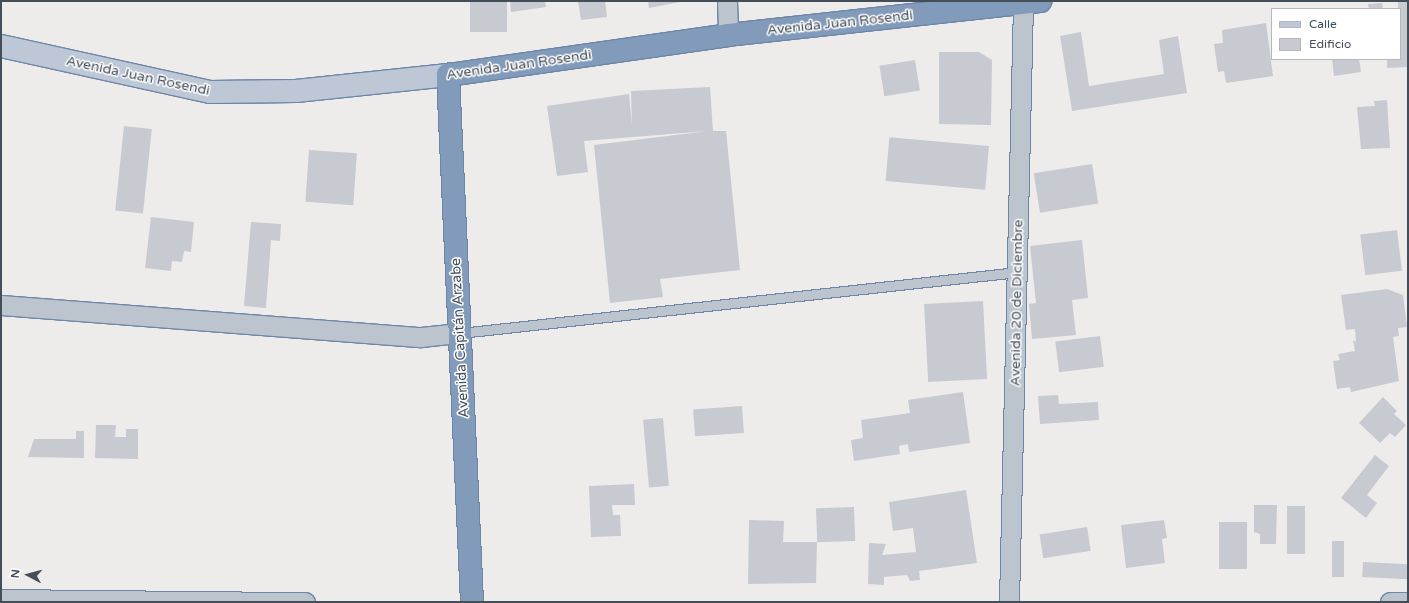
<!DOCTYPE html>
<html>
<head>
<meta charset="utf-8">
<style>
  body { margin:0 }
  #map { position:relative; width:1409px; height:603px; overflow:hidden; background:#eeebeb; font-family:"Varela Round",sans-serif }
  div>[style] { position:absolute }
  .building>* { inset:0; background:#c8cad1; transform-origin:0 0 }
  .roads { filter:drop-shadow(1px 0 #6d86a7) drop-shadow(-1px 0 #6d86a7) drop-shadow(0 1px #6d86a7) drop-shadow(0 -1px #6d86a7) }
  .lane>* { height:9px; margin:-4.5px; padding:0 4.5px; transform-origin:4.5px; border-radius:4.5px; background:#bcc5ce }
  .street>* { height:19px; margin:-9.5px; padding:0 9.5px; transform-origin:9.5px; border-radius:9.5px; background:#bcc5ce }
  .secondary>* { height:22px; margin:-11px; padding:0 11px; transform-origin:11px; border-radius:11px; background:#bdc7d5 }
  .highway>* { height:22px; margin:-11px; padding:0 11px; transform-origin:11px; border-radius:11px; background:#829bbb }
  span { translate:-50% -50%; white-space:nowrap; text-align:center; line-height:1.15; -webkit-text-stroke:3px #fff; paint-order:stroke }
  .street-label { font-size:14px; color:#444e59 }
  .frame { position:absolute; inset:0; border:2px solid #444e59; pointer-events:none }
  .legend { position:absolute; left:1271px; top:8px; width:130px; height:52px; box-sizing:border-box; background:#fff; border:1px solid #b4b8bd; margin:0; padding:5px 7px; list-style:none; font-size:12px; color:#444e59 }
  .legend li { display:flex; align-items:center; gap:8px; height:20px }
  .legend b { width:20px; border:1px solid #b4b8bd }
  .north { position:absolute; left:8px; top:555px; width:40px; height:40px; -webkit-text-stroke:3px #fff; paint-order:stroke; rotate:276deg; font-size:11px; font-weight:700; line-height:16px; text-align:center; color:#444e59 }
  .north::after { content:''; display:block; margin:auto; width:14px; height:18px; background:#444e59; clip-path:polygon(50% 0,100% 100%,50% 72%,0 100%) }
</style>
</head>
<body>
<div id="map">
  <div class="building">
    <div style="left:470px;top:1px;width:37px;height:31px"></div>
    <div style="clip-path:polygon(510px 1px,545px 1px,546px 7px,511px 12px)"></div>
    <div style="clip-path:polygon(578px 1px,605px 1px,607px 17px,581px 20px)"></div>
    <div style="clip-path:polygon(648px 1px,685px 1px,649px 8px)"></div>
    <div style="clip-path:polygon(1398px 1px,1408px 1px,1408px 67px,1387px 68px,1387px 59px,1400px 59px)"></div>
    <div style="clip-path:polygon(1382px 3px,1383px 9px,1369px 9px,1368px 4px)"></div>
    <div style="clip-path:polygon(1266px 23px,1273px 76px,1226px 83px,1224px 71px,1218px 72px,1214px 44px,1223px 43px,1222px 30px)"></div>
    <div style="clip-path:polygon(1081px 32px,1089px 86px,1164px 74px,1159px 40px,1178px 36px,1187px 93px,1072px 111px,1060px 36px)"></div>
    <div style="clip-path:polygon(939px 52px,979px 52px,992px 60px,991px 125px,939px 124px)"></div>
    <div style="clip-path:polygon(1332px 59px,1359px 59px,1361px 72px,1334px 76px)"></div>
    <div style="left:915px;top:60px;width:31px;height:36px;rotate:81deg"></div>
    <div style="clip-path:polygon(710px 87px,713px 131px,726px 131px,740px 270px,660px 279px,663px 297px,610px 303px,594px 145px,708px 131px,584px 141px,588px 172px,557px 176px,547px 106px,629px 94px,632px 125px,631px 91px)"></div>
    <div style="clip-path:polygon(1387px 100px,1390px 148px,1361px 149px,1357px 107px,1375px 106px,1374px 101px)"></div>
    <div style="left:124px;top:126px;width:28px;height:85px;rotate:6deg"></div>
    <div style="left:989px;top:146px;width:44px;height:100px;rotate:95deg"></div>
    <div style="left:309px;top:150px;width:48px;height:52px;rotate:4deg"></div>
    <div style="left:1092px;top:164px;width:40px;height:59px;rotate:81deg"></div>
    <div style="clip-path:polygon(151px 217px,194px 222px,191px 252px,184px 251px,182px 262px,172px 261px,171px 271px,145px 268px)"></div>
    <div style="clip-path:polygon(251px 222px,281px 224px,280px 241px,271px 240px,266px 308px,244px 306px)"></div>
    <div style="left:1397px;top:230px;width:41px;height:37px;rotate:83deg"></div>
    <div style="clip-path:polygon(1082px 240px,1088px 298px,1072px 300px,1076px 335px,1032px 339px,1029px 304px,1036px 303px,1030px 246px)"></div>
    <div style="clip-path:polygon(1387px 289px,1403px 295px,1407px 327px,1398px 328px,1399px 336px,1393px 337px,1399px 381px,1351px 392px,1350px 387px,1337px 389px,1333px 361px,1340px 360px,1338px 354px,1355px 351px,1353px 340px,1356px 342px,1355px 329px,1346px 330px,1341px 295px)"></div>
    <div style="left:983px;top:301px;width:78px;height:59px;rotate:87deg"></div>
    <div style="left:1100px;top:336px;width:31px;height:45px;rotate:83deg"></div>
    <div style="clip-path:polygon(963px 392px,970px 443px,909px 452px,908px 444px,899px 446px,900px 454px,854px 461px,851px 440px,863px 438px,861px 420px,910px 413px,908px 400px)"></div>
    <div style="clip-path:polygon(1058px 395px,1059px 404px,1098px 402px,1099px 420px,1040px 424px,1038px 396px)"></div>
    <div style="clip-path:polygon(1383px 397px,1397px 411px,1394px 414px,1406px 425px,1395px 437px,1390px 433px,1380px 443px,1359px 423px)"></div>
    <div style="left:742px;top:406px;width:27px;height:49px;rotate:86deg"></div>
    <div style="left:663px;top:418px;width:68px;height:20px;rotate:85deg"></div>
    <div style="clip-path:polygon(96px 425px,116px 425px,115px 437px,126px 437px,126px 429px,138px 429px,138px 459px,95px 458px)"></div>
    <div style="clip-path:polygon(76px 431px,84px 431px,84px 458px,28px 457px,34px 439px,76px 439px)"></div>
    <div style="clip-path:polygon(1375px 455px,1389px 466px,1367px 495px,1377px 503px,1366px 518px,1341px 498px)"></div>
    <div style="clip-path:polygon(634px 484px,635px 505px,612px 505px,613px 515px,620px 515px,621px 536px,591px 537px,589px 486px)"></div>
    <div style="clip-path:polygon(966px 490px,977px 563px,919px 571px,920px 580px,910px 581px,907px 575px,884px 577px,884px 585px,868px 584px,869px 543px,886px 544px,882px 555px,916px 552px,913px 528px,893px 531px,889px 502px)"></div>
    <div style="clip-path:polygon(1254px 505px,1277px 505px,1276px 544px,1260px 544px,1260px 534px,1254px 532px)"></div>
    <div style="left:1287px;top:506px;width:18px;height:48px"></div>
    <div style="left:854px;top:507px;width:34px;height:38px;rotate:88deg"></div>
    <div style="clip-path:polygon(749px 520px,784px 521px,783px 542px,817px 542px,816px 583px,748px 584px)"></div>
    <div style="clip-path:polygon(1164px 520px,1167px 538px,1162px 539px,1165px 563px,1126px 568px,1121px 525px)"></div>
    <div style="left:1219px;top:522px;width:28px;height:47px"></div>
    <div style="left:1087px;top:527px;width:24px;height:48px;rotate:81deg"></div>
    <div style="left:1332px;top:541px;width:12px;height:36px"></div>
    <div style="left:1363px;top:562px;width:45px;height:15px;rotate:3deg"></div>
  </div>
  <div class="roads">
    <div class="lane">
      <div style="left:460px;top:333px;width:561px;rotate:-6.24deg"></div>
    </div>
    <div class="street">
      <div style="left:727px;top:1px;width:34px;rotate:88deg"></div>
      <div style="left:1px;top:305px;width:421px;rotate:4.4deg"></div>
      <div style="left:421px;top:337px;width:39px;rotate:-6deg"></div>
      <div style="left:1px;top:599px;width:304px;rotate:0.6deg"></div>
      <div style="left:1009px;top:602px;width:598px;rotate:-88.66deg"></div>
      <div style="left:1390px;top:602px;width:18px"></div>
    </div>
    <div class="secondary">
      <div style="left:1px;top:46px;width:214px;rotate:12.4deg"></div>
      <div style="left:210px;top:92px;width:86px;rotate:-0.7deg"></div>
      <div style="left:296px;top:91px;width:153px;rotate:-6deg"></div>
    </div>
    <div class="highway">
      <div style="left:472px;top:602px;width:528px;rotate:-92.61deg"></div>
      <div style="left:448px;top:75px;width:283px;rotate:-8.1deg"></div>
      <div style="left:728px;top:35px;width:314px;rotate:-6.2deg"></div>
    </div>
  </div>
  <div class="street-label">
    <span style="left:840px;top:23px;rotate:-6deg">Avenida Juan Rosendi</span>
    <span style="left:519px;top:65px;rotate:-8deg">Avenida Juan Rosendi</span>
    <span style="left:138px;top:76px;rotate:12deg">Avenida Juan Rosendi</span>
    <span style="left:1017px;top:303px;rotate:-89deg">Avenida 20 de Diciembre</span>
    <span style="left:460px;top:338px;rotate:-93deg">Avenida Capitán Arzabe</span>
  </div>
  <div class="frame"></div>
  <ul class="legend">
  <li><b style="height:5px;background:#bdc7d5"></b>Calle</li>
  <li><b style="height:11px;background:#c8cad1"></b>Edificio</li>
  </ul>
  <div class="north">N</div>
</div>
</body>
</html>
